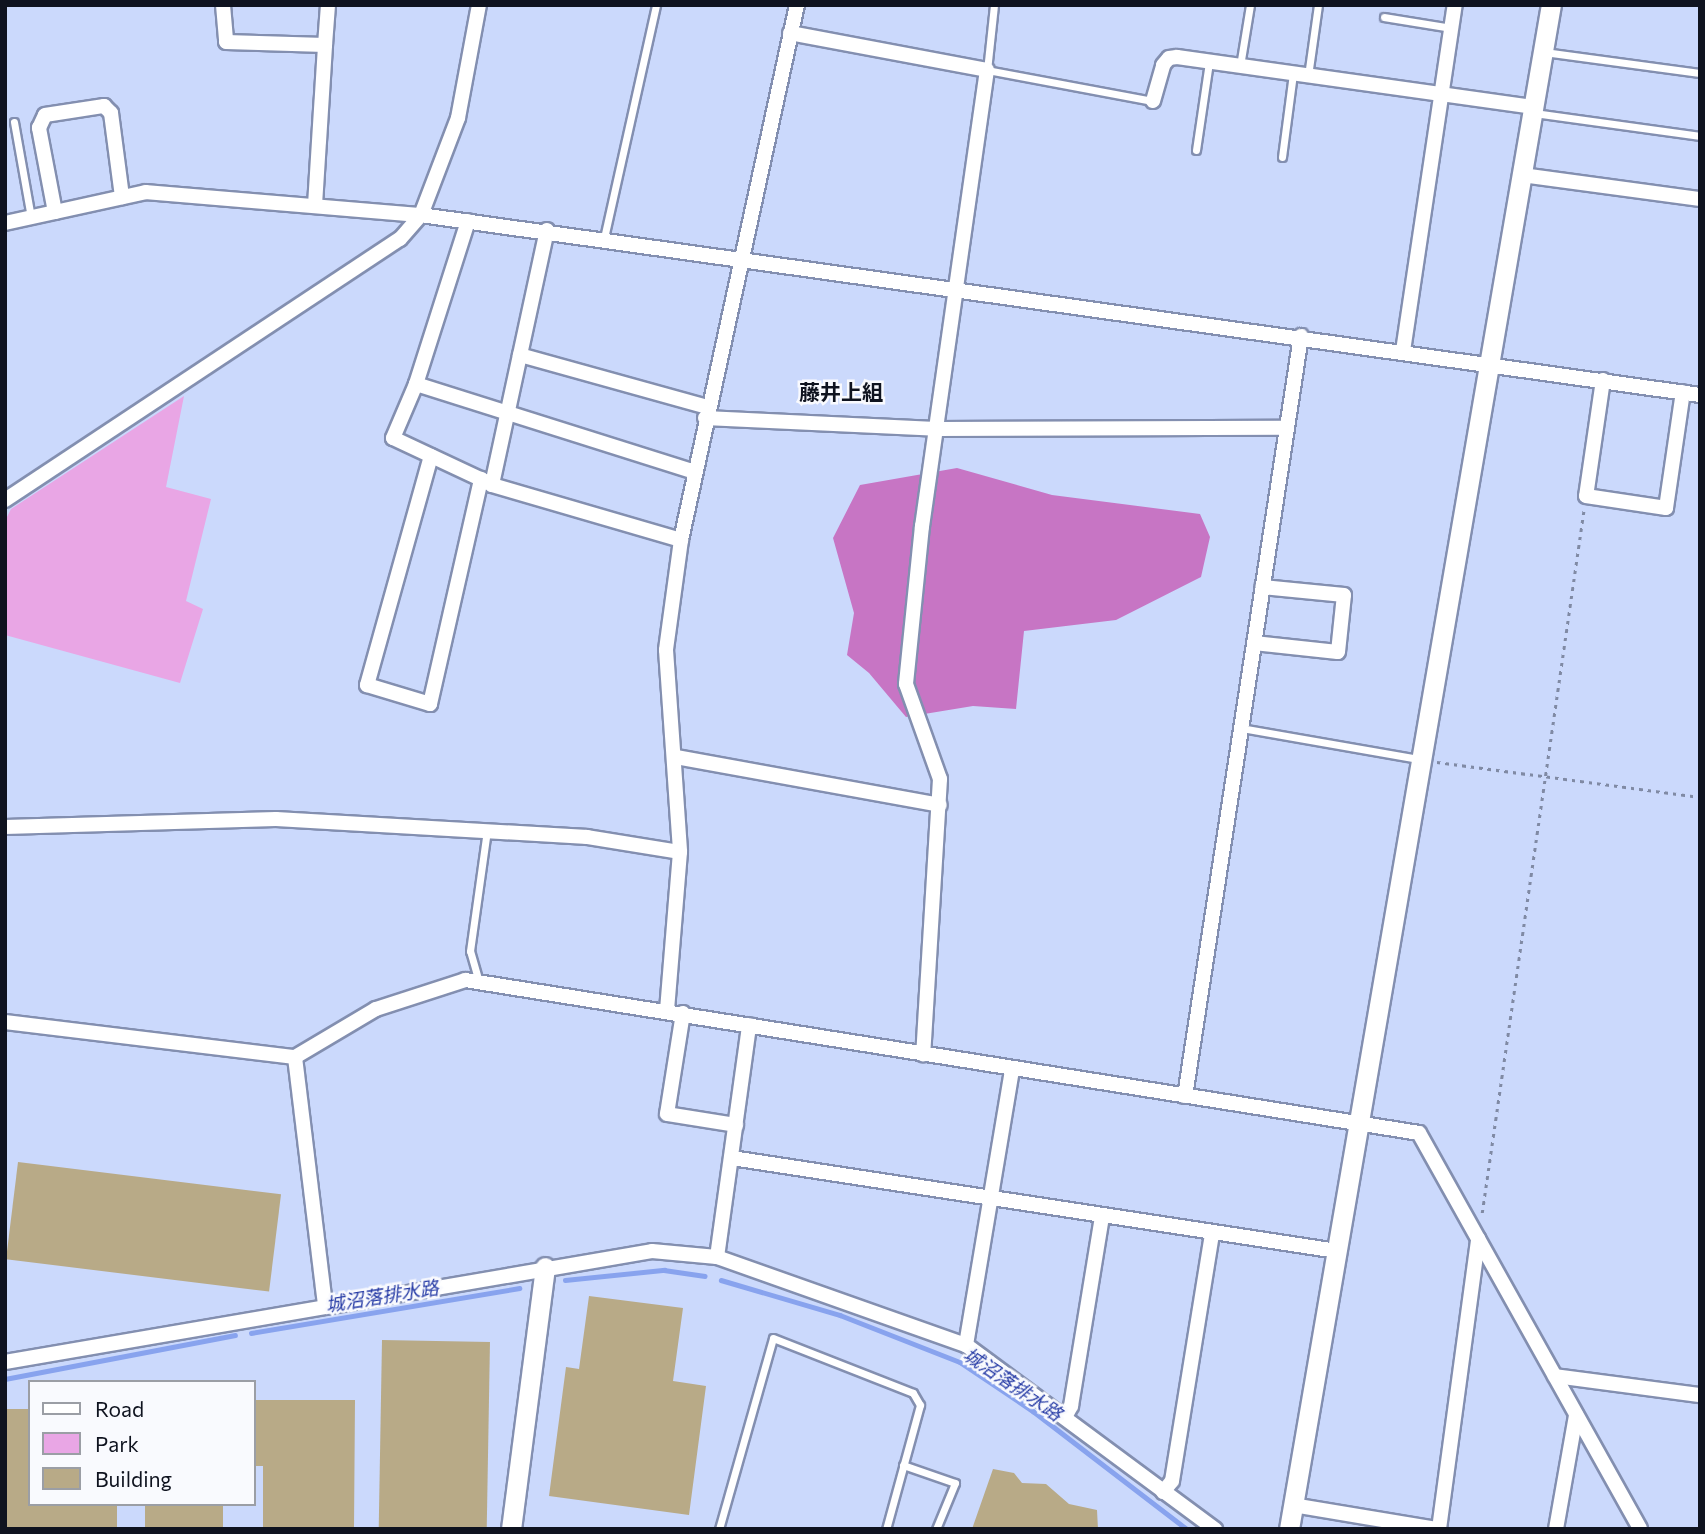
<!DOCTYPE html>
<html>
<head>
<meta charset="utf-8">
<style>
  body { margin:0 }
  #map { position:relative; width:1705px; height:1534px; overflow:hidden; background:#cbd9fc; font-family:Commissioner,"Noto Sans JP",sans-serif }
  div>[style] { position:absolute }
  .green>* { inset:0; background:#e9a6e5 }
  .forest>* { inset:0; background:#c775c4 }
  .stream>* { height:4.5px; margin:-2.25px; padding:0 2.25px; transform-origin:2.25px; border-radius:2.25px; background:#88a3ee }
  .building>* { inset:0; background:#b8aa87; transform-origin:0 0 }
  .path>* { height:2.5px; margin-top:-1.25px; transform-origin:0; background:repeating-linear-gradient(90deg,#808aa4 0 3.5px,transparent 0 8.5px) }
  .roads { filter:drop-shadow(2px 0 #838fb0) drop-shadow(-2px 0 #838fb0) drop-shadow(0 2px #838fb0) drop-shadow(0 -2px #838fb0) }
  .service>* { height:7px; margin:-3.5px; padding:0 3.5px; transform-origin:3.5px; border-radius:3.5px; background:#fff }
  .minor>* { height:14px; margin:-7px; padding:0 7px; transform-origin:7px; border-radius:7px; background:#fff }
  .tertiary>* { height:19px; margin:-9.5px; padding:0 9.5px; transform-origin:9.5px; border-radius:9.5px; background:#fff }
  span { translate:-50% -50%; white-space:nowrap; text-align:center; line-height:1.15; -webkit-text-stroke:5px #f9fafe; paint-order:stroke }
  .water-label { font-size:19px; color:#253aa5; font-style:italic }
  .quarter-label { font-size:21px; color:#0f131f; font-weight:700 }
  .frame { position:absolute; inset:0; border:7px solid #0f131f; pointer-events:none }
  .legend { position:absolute; left:28px; top:1380px; width:228px; height:126px; box-sizing:border-box; background:#f9fafe; border:2px solid #9b9ea5; margin:0; padding:9px 12px; list-style:none; font-size:21px; color:#0f131f }
  .legend li { display:flex; align-items:center; gap:14px; height:35px }
  .legend b { width:35px; border:2px solid #9b9ea5 }
</style>
</head>
<body>
<div id="map">
  <div class="green">
    <div style="clip-path:polygon(184px 396px,166px 487px,211px 499px,186px 601px,203px 609px,180px 683px,5px 635px,5px 521px,11px 509px)"></div>
  </div>
  <div class="forest">
    <div style="clip-path:polygon(957px 468px,1052px 495px,1200px 514px,1210px 537px,1201px 577px,1116px 620px,1024px 631px,1016px 709px,973px 706px,906px 717px,869px 673px,847px 655px,854px 613px,833px 538px,860px 485px)"></div>
  </div>
  <div class="stream">
    <div style="left:565px;top:1280px;width:100px;rotate:-5.8deg"></div>
    <div style="left:664px;top:1270px;width:41px;rotate:8.3deg"></div>
    <div style="left:721px;top:1280px;width:124px;rotate:16.4deg"></div>
    <div style="left:840px;top:1315px;width:129px;rotate:21.4deg"></div>
    <div style="left:960px;top:1362px;width:88px;rotate:33.9deg"></div>
    <div style="left:1033px;top:1411px;width:194px;rotate:37.5deg"></div>
    <div style="left:251px;top:1333px;width:272px;rotate:-9.5deg"></div>
    <div style="left:5px;top:1379px;width:234px;rotate:-10.8deg"></div>
  </div>
  <div class="building">
    <div style="left:18px;top:1162px;width:265px;height:98px;rotate:7deg"></div>
    <div style="clip-path:polygon(589px 1296px,683px 1308px,673px 1381px,706px 1386px,689px 1515px,549px 1496px,566px 1367px,579px 1369px)"></div>
    <div style="left:382px;top:1340px;width:108px;height:189px;rotate:1deg"></div>
    <div style="clip-path:polygon(254px 1400px,355px 1400px,354px 1529px,263px 1529px,263px 1466px,254px 1466px)"></div>
    <div style="clip-path:polygon(5px 1409px,30px 1409px,30px 1504px,117px 1504px,117px 1529px,5px 1529px)"></div>
    <div style="clip-path:polygon(993px 1469px,1014px 1473px,1022px 1483px,1046px 1484px,1069px 1504px,1097px 1510px,1098px 1529px,972px 1529px)"></div>
    <div style="left:145px;top:1504px;width:78px;height:25px"></div>
  </div>
  <div class="path">
    <div style="left:1437px;top:762px;width:265px;rotate:7.6deg"></div>
    <div style="left:1482px;top:1213px;width:711px;rotate:-81.76deg"></div>
  </div>
  <div class="roads">
    <div class="service">
      <div style="left:994px;top:5px;width:65px;rotate:96.1deg"></div>
      <div style="left:987px;top:70px;width:169px;rotate:10.6deg"></div>
      <div style="left:1384px;top:17px;width:68px;rotate:9.3deg"></div>
      <div style="left:1544px;top:52px;width:157px;rotate:7.7deg"></div>
      <div style="left:1240px;top:66px;width:62px;rotate:-80.7deg"></div>
      <div style="left:1308px;top:76px;width:72px;rotate:-82deg"></div>
      <div style="left:1534px;top:113px;width:168px;rotate:7.9deg"></div>
      <div style="left:14px;top:122px;width:97px;rotate:79.9deg"></div>
      <div style="left:1196px;top:150px;width:89px;rotate:-81.6deg"></div>
      <div style="left:1282px;top:157px;width:84px;rotate:-82.5deg"></div>
      <div style="left:604px;top:238px;width:239px;rotate:-77.4deg"></div>
      <div style="left:1241px;top:728px;width:181px;rotate:9.9deg"></div>
      <div style="left:479px;top:982px;width:32px;rotate:-106deg"></div>
      <div style="left:470px;top:951px;width:122px;rotate:-82deg"></div>
      <div style="left:903px;top:1465px;width:55px;rotate:19.1deg"></div>
      <div style="left:955px;top:1483px;width:50px;rotate:112.4deg"></div>
      <div style="left:719px;top:1529px;width:198px;rotate:-74.2deg"></div>
      <div style="left:773px;top:1338px;width:150px;rotate:21.4deg"></div>
      <div style="left:913px;top:1393px;width:14px;rotate:60deg"></div>
      <div style="left:920px;top:1405px;width:129px;rotate:105.3deg"></div>
    </div>
    <div class="minor">
      <div style="left:223px;top:5px;width:37px;rotate:85deg"></div>
      <div style="left:226px;top:42px;width:99px;rotate:1.7deg"></div>
      <div style="left:325px;top:45px;width:40px;rotate:-85.7deg"></div>
      <div style="left:790px;top:33px;width:200px;rotate:10.6deg"></div>
      <div style="left:987px;top:70px;width:461px;rotate:98.1deg"></div>
      <div style="left:922px;top:526px;width:159px;rotate:95.8deg"></div>
      <div style="left:906px;top:684px;width:101px;rotate:70.3deg"></div>
      <div style="left:940px;top:779px;width:276px;rotate:93.5deg"></div>
      <div style="left:1153px;top:101px;width:37px;rotate:-74deg"></div>
      <div style="left:1163px;top:65px;width:9px;rotate:-49deg"></div>
      <div style="left:1169px;top:58px;width:8px;rotate:-7deg"></div>
      <div style="left:1177px;top:57px;width:359px;rotate:8deg"></div>
      <div style="left:1522px;top:175px;width:180px;rotate:7.7deg"></div>
      <div style="left:315px;top:205px;width:160px;rotate:-86.4deg"></div>
      <div style="left:55px;top:212px;width:86px;rotate:-100.8deg"></div>
      <div style="left:39px;top:128px;width:14px;rotate:-65deg"></div>
      <div style="left:45px;top:115px;width:60px;rotate:-8.7deg"></div>
      <div style="left:104px;top:106px;width:10px;rotate:45deg"></div>
      <div style="left:111px;top:113px;width:85px;rotate:82.5deg"></div>
      <div style="left:5px;top:223px;width:144px;rotate:-12.4deg"></div>
      <div style="left:146px;top:192px;width:276px;rotate:4.8deg"></div>
      <div style="left:421px;top:215px;width:1292px;rotate:8.01deg"></div>
      <div style="left:547px;top:230px;width:261px;rotate:102.2deg"></div>
      <div style="left:492px;top:485px;width:197px;rotate:16.2deg"></div>
      <div style="left:681px;top:540px;width:111px;rotate:97.8deg"></div>
      <div style="left:666px;top:650px;width:202px;rotate:86deg"></div>
      <div style="left:680px;top:852px;width:159px;rotate:94.7deg"></div>
      <div style="left:1403px;top:351px;width:350px;rotate:-81.5deg"></div>
      <div style="left:520px;top:355px;width:194px;rotate:15.5deg"></div>
      <div style="left:1603px;top:380px;width:117px;rotate:98.3deg"></div>
      <div style="left:1586px;top:496px;width:81px;rotate:8.5deg"></div>
      <div style="left:1666px;top:508px;width:117px;rotate:-81.7deg"></div>
      <div style="left:416px;top:384px;width:171px;rotate:-72.3deg"></div>
      <div style="left:705px;top:418px;width:231px;rotate:2.7deg"></div>
      <div style="left:936px;top:429px;width:351px;rotate:-0.2deg"></div>
      <div style="left:431px;top:456px;width:238px;rotate:105.6deg"></div>
      <div style="left:367px;top:685px;width:66px;rotate:16.8deg"></div>
      <div style="left:430px;top:704px;width:231px;rotate:-77.2deg"></div>
      <div style="left:489px;top:483px;width:106px;rotate:-154.9deg"></div>
      <div style="left:393px;top:438px;width:59px;rotate:-66.9deg"></div>
      <div style="left:416px;top:384px;width:293px;rotate:17.5deg"></div>
      <div style="left:5px;top:500px;width:473px;rotate:-33.5deg"></div>
      <div style="left:400px;top:239px;width:32px;rotate:-49deg"></div>
      <div style="left:421px;top:215px;width:104px;rotate:-69.1deg"></div>
      <div style="left:458px;top:118px;width:115px;rotate:-79.5deg"></div>
      <div style="left:681px;top:540px;width:547px;rotate:-77.77deg"></div>
      <div style="left:1254px;top:643px;width:84px;rotate:6.1deg"></div>
      <div style="left:1338px;top:652px;width:57px;rotate:-84deg"></div>
      <div style="left:1344px;top:595px;width:82px;rotate:-174.4deg"></div>
      <div style="left:676px;top:757px;width:268px;rotate:10.3deg"></div>
      <div style="left:5px;top:827px;width:271px;rotate:-1.7deg"></div>
      <div style="left:276px;top:819px;width:312px;rotate:3.3deg"></div>
      <div style="left:587px;top:837px;width:94px;rotate:9.2deg"></div>
      <div style="left:683px;top:1013px;width:102px;rotate:99deg"></div>
      <div style="left:667px;top:1114px;width:70px;rotate:9.1deg"></div>
      <div style="left:5px;top:1022px;width:292px;rotate:6.9deg"></div>
      <div style="left:295px;top:1057px;width:94px;rotate:-30.7deg"></div>
      <div style="left:376px;top:1009px;width:94px;rotate:-18deg"></div>
      <div style="left:465px;top:980px;width:966px;rotate:9.11deg"></div>
      <div style="left:1419px;top:1133px;width:453px;rotate:60.8deg"></div>
      <div style="left:295px;top:1057px;width:249px;rotate:83.1deg"></div>
      <div style="left:1185px;top:1096px;width:769px;rotate:-81.32deg"></div>
      <div style="left:732px;top:1158px;width:612px;rotate:8.74deg"></div>
      <div style="left:717px;top:1257px;width:234px;rotate:-82.1deg"></div>
      <div style="left:966px;top:1345px;width:280px;rotate:-80.5deg"></div>
      <div style="left:5px;top:1362px;width:656px;rotate:-9.73deg"></div>
      <div style="left:652px;top:1251px;width:65px;rotate:5.3deg"></div>
      <div style="left:717px;top:1257px;width:264px;rotate:19.5deg"></div>
      <div style="left:966px;top:1345px;width:310px;rotate:36.5deg"></div>
      <div style="left:1555px;top:1376px;width:146px;rotate:7.5deg"></div>
      <div style="left:1065px;top:1417px;width:13px;rotate:-61deg"></div>
      <div style="left:1071px;top:1406px;width:193px;rotate:-80.7deg"></div>
      <div style="left:1163px;top:1492px;width:14px;rotate:-51deg"></div>
      <div style="left:1172px;top:1481px;width:251px;rotate:-80.8deg"></div>
      <div style="left:1293px;top:1505px;width:146px;rotate:9.5deg"></div>
      <div style="left:1439px;top:1529px;width:293px;rotate:-82.3deg"></div>
      <div style="left:1556px;top:1529px;width:116px;rotate:-80deg"></div>
    </div>
    <div class="tertiary">
      <div style="left:511px;top:1529px;width:264px;rotate:-82.6deg"></div>
      <div style="left:1289px;top:1529px;width:1546px;rotate:-80.25deg"></div>
    </div>
  </div>
  <div class="water-label">
    <span style="left:382px;top:1296px;rotate:-9deg">城沼落排水路</span>
    <span style="left:1013px;top:1384px;rotate:34deg">城沼落排水路</span>
  </div>
  <div class="quarter-label">
    <span style="left:841px;top:392px">藤井上組</span>
  </div>
  <div class="frame"></div>
  <ul class="legend">
  <li><b style="height:9px;background:#fff"></b>Road</li>
  <li><b style="height:19px;background:#e9a6e5"></b>Park</li>
  <li><b style="height:19px;background:#b8aa87"></b>Building</li>
  </ul>
</div>
</body>
</html>
